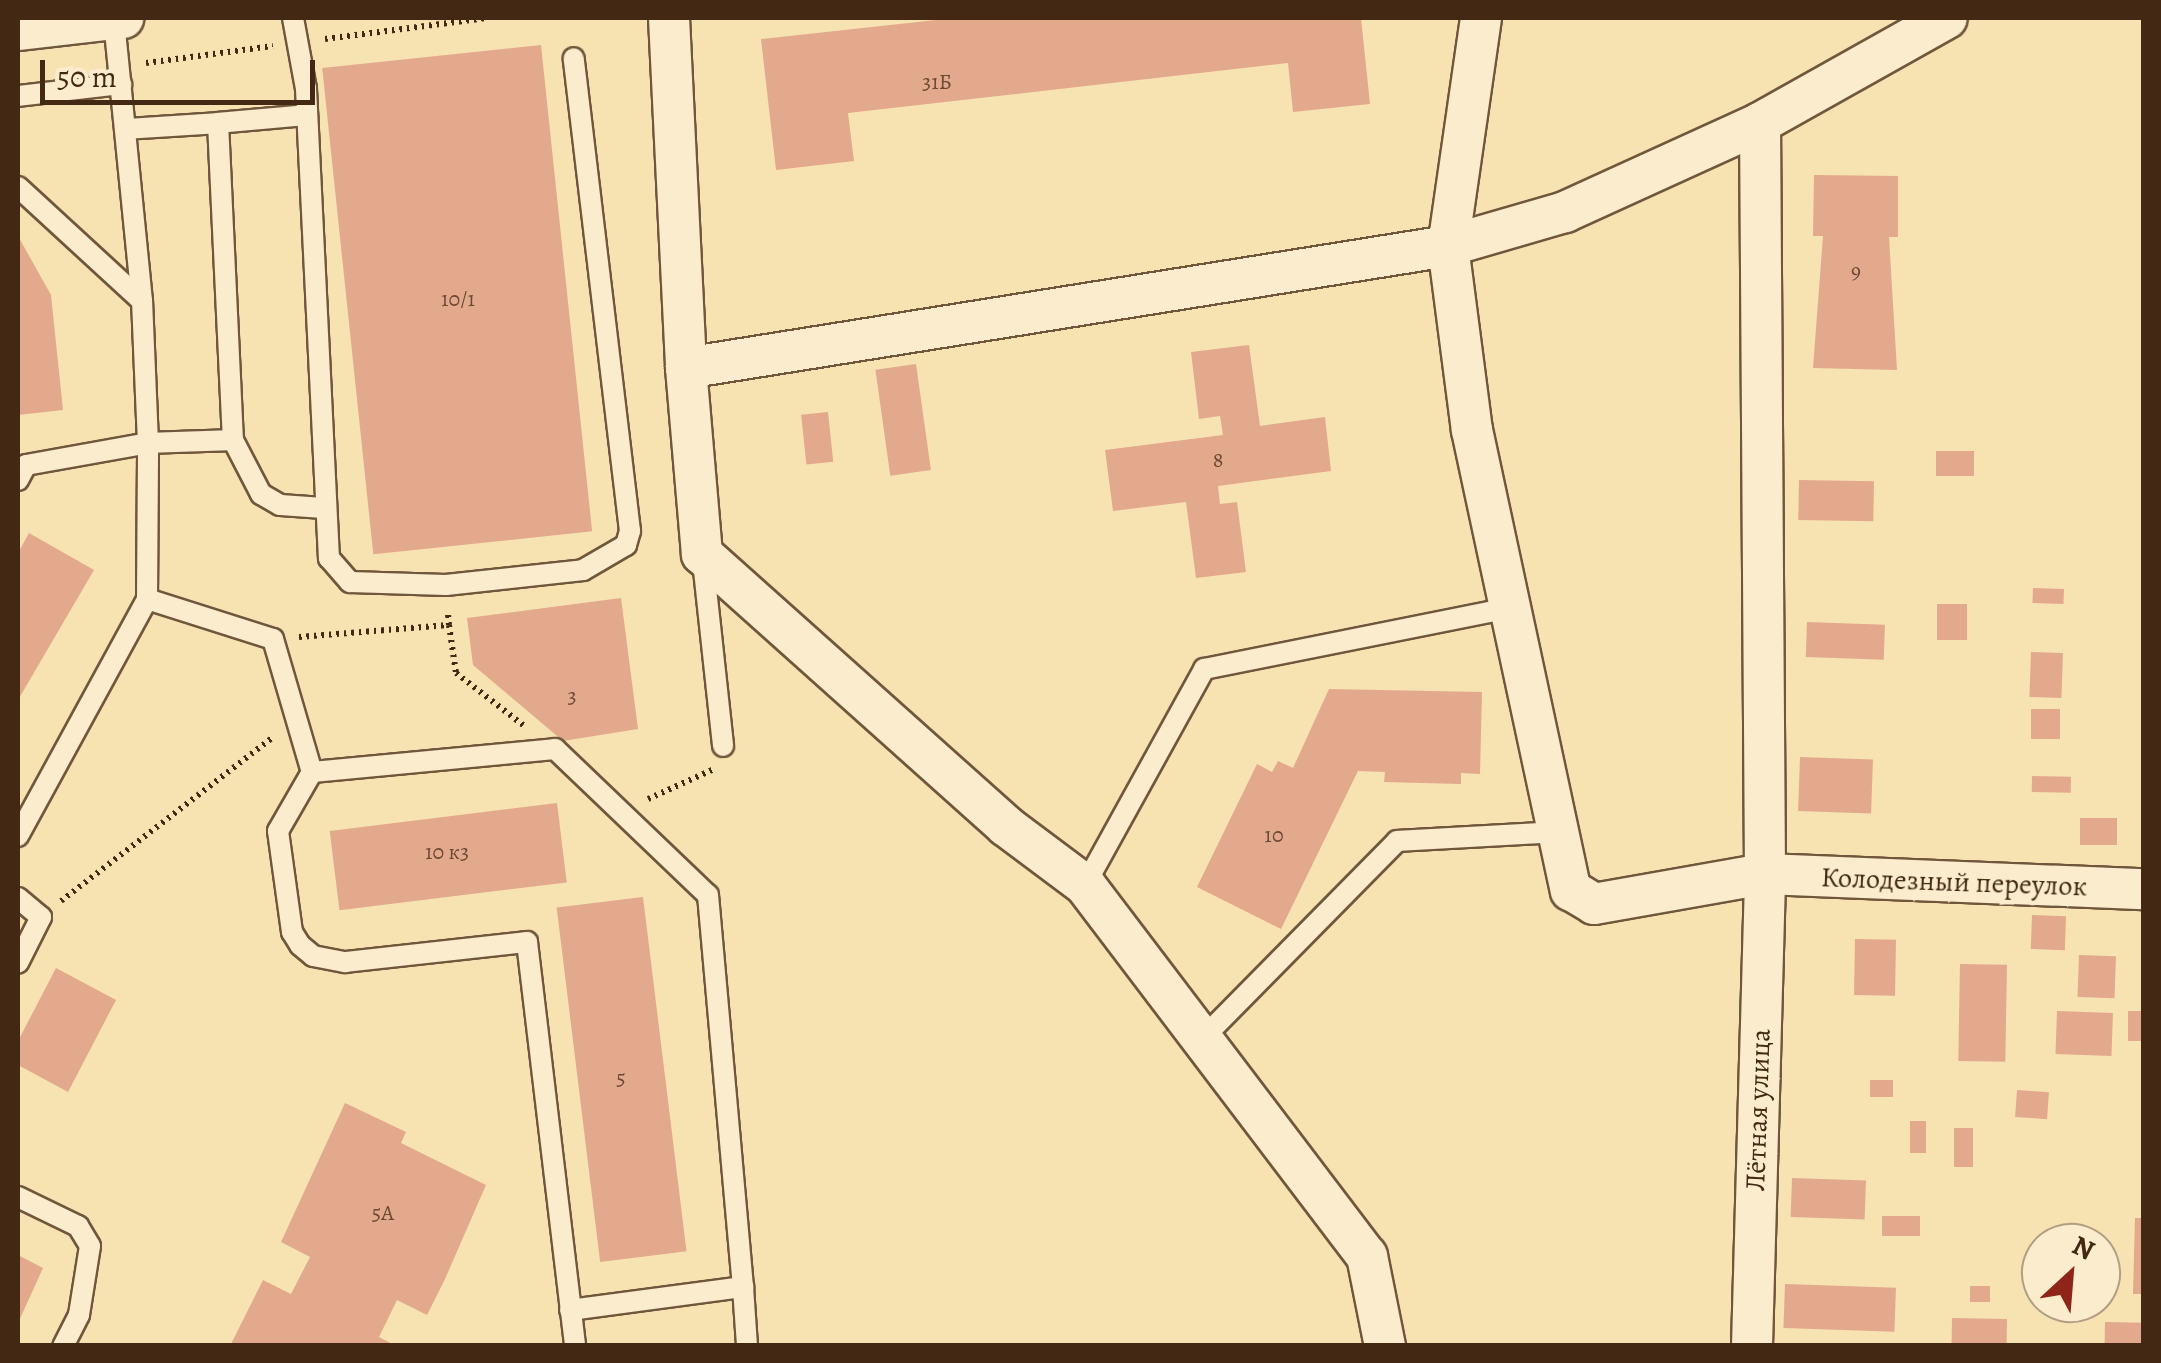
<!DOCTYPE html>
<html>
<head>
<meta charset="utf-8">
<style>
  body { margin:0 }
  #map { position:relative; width:2161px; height:1363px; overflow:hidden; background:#f7e2b2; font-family:Alegreya,serif }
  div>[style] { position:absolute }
  .building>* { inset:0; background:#e3a98d; transform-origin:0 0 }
  .path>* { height:6px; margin-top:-3px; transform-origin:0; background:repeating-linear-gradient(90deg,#432914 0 2.5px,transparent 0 7.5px) }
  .roads { filter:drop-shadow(2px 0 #70573c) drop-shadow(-2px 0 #70573c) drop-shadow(0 2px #70573c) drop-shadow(0 -2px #70573c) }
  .service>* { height:20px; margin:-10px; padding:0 10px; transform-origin:10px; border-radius:10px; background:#faeccd }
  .minor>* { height:40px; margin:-20px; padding:0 20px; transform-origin:20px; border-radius:20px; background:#faeccd }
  span { translate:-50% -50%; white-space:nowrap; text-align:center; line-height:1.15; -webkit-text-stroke:9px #faeccd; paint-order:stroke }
  .number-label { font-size:22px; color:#6b4932 }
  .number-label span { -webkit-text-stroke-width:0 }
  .street-label { font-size:28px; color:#432914 }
  .frame { position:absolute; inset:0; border:20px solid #432914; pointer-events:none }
  .north { position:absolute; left:2021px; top:1223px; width:100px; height:100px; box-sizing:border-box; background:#faeccd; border:2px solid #b19e83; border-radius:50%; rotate:26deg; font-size:28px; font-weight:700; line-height:40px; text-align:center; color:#432914 }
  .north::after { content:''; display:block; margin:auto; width:35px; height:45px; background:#8f2418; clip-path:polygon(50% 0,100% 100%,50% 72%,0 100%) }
  .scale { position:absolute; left:40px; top:60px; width:275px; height:45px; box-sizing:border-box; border:5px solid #432914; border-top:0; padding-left:12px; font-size:30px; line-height:35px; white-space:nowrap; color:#432914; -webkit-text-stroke:8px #faeccd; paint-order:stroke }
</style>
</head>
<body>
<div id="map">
  <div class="building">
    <div style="clip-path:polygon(954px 18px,1361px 18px,1370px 104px,1293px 112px,1288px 63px,848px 113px,854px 161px,776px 170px,761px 39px)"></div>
    <div style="left:541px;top:45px;width:489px;height:220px;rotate:84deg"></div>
    <div style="clip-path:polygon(1814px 175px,1898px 176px,1898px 237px,1889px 237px,1897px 370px,1813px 368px,1823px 236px,1813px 236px)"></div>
    <div style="clip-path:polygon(18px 236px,51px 295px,63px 410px,18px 415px)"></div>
    <div style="clip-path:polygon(1249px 345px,1260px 426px,1325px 417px,1331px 471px,1218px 486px,1220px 504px,1237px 502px,1246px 572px,1196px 578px,1186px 502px,1113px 511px,1105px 450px,1223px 435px,1220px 416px,1199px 419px,1191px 352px)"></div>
    <div style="left:916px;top:364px;width:107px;height:41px;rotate:82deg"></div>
    <div style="left:828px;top:412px;width:50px;height:27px;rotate:84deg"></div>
    <div style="left:1936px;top:451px;width:38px;height:25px"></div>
    <div style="left:1799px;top:480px;width:75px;height:40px;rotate:1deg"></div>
    <div style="clip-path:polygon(29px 533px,94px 570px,18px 700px,18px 553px)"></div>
    <div style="left:2033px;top:588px;width:31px;height:15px;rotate:2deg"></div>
    <div style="clip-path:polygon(621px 598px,638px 729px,563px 741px,473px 665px,467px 618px)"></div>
    <div style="left:1937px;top:604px;width:30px;height:36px"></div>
    <div style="left:1807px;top:622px;width:78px;height:35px;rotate:2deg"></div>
    <div style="left:2031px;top:652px;width:32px;height:45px;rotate:2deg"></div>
    <div style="clip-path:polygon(1329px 689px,1482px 692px,1480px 774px,1461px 773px,1461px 784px,1384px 782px,1385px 772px,1358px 771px,1281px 929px,1197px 887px,1257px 764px,1272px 772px,1278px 761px,1293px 768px)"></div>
    <div style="left:2031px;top:709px;width:29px;height:30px"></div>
    <div style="left:1800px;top:757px;width:73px;height:54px;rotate:2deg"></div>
    <div style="left:2032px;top:776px;width:39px;height:16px;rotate:1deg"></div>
    <div style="left:557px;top:803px;width:80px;height:229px;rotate:83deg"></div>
    <div style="left:2080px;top:818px;width:37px;height:27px"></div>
    <div style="left:643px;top:897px;width:357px;height:87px;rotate:83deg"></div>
    <div style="left:2032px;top:915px;width:34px;height:34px;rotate:2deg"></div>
    <div style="left:1855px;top:939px;width:41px;height:56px;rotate:1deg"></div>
    <div style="left:2079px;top:955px;width:37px;height:42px;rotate:2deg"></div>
    <div style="left:1960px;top:964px;width:47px;height:97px;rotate:1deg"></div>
    <div style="clip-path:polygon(56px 968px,116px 1000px,68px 1092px,18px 1065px,18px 1041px)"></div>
    <div style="left:2057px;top:1011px;width:56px;height:43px;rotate:2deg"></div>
    <div style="left:2128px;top:1011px;width:16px;height:30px"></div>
    <div style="left:1870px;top:1080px;width:23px;height:17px"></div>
    <div style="left:2017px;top:1090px;width:32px;height:27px;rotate:4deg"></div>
    <div style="clip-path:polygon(345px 1103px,406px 1132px,401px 1143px,486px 1185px,445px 1279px,427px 1315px,397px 1300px,379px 1337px,396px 1346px,230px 1346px,263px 1280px,291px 1294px,310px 1257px,281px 1242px)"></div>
    <div style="left:1910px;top:1121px;width:16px;height:32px"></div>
    <div style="left:1954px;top:1128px;width:19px;height:39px"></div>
    <div style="left:1792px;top:1178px;width:74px;height:39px;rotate:2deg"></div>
    <div style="left:1882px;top:1216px;width:38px;height:20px"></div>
    <div style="clip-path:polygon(2135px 1218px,2144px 1218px,2144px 1294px,2133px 1294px)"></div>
    <div style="clip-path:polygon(18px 1255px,43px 1268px,18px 1323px)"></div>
    <div style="left:1785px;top:1284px;width:111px;height:44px;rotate:2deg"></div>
    <div style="left:1970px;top:1286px;width:20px;height:16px"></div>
    <div style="left:1952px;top:1318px;width:55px;height:28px;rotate:1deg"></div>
    <div style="left:2105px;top:1322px;width:39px;height:24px;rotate:1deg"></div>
  </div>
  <div class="path">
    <div style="left:325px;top:39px;width:163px;rotate:-7.4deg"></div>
    <div style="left:146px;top:63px;width:128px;rotate:-7.6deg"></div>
    <div style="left:449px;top:625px;width:49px;rotate:81.7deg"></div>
    <div style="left:456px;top:673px;width:85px;rotate:37.8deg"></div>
    <div style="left:299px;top:637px;width:150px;rotate:-4.6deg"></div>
    <div style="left:449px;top:625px;width:12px;rotate:-95deg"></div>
    <div style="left:648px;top:799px;width:72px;rotate:-24.4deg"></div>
    <div style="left:61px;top:901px;width:268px;rotate:-37.7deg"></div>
  </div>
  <div class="roads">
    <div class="service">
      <div style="left:293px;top:18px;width:72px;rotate:79.6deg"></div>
      <div style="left:306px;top:89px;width:470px;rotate:87.2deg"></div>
      <div style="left:329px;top:558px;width:32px;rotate:49deg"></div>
      <div style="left:350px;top:582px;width:96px;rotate:1.8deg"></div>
      <div style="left:446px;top:585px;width:138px;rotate:-6.2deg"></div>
      <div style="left:583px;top:570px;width:50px;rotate:-30.2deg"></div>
      <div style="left:626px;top:545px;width:15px;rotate:-74deg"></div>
      <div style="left:630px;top:531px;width:476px;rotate:-96.8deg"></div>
      <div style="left:18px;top:96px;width:104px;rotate:-6.6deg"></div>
      <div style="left:307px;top:115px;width:89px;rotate:174.9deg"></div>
      <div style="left:218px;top:123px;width:317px;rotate:87.3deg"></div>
      <div style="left:233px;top:440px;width:61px;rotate:62.6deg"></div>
      <div style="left:261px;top:494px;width:22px;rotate:30deg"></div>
      <div style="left:280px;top:505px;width:44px;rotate:3.9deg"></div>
      <div style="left:126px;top:129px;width:92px;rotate:-3.7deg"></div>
      <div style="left:18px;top:187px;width:168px;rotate:42.6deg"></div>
      <div style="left:18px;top:480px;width:17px;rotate:-62deg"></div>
      <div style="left:26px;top:465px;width:124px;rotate:-10.2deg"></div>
      <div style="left:148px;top:443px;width:142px;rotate:-92.4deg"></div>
      <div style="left:142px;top:301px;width:283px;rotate:-95.7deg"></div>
      <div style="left:703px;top:561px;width:186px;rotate:83.8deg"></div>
      <div style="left:147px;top:599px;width:132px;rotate:17.6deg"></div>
      <div style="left:273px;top:639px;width:139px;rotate:73.7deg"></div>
      <div style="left:312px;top:772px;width:68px;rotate:120deg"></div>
      <div style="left:278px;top:831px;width:102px;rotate:82.1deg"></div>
      <div style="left:292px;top:932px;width:15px;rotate:58deg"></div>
      <div style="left:300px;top:945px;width:17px;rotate:40deg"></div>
      <div style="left:313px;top:956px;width:33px;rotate:11deg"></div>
      <div style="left:345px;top:962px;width:183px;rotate:-6.3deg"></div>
      <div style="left:527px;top:942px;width:407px;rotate:83.2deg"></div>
      <div style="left:312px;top:772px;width:244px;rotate:-5.4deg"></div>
      <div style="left:555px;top:749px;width:211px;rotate:43.7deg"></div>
      <div style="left:708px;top:895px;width:394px;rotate:84.9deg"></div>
      <div style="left:18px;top:836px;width:270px;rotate:-61.4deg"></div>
      <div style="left:147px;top:599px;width:156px;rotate:-89.6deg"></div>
      <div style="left:148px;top:443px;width:85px;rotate:-2deg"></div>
      <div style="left:1085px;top:885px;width:247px;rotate:-61.1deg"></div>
      <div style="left:1204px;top:669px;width:312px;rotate:-11.3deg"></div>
      <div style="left:18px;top:898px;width:30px;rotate:40deg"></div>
      <div style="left:41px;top:917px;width:51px;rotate:116.6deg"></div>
      <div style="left:1201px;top:1040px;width:279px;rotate:-45.4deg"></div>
      <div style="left:1397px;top:841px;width:161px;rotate:-3.2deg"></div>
      <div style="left:18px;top:1197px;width:67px;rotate:25.8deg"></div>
      <div style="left:78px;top:1226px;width:23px;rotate:59deg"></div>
      <div style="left:90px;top:1246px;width:70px;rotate:99.1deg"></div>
      <div style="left:79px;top:1315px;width:35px;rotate:117deg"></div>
      <div style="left:570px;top:1310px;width:175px;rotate:-7.6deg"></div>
      <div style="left:743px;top:1287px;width:59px;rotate:86.1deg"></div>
    </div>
    <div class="minor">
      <div style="left:669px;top:18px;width:350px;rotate:87.2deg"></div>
      <div style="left:686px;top:368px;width:187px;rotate:85.1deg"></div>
      <div style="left:702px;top:554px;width:408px;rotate:41.8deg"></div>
      <div style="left:1006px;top:826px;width:99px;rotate:36.8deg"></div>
      <div style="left:1085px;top:885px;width:466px;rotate:52.8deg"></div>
      <div style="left:1367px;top:1256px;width:92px;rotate:78.7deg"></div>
      <div style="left:1481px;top:18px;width:230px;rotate:98.2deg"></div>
      <div style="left:1448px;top:246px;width:186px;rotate:82.6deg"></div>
      <div style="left:1472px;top:430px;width:471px;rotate:77.9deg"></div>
      <div style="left:1571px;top:890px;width:27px;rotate:31deg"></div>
      <div style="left:1594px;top:904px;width:174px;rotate:-10deg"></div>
      <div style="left:1765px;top:874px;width:379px;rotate:2.3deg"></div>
      <div style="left:18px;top:30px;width:106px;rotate:-6.5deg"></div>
      <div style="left:686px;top:368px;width:772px;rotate:-9.1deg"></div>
      <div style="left:1448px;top:246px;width:122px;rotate:-16.2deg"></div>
      <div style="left:1565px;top:212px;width:214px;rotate:-24.5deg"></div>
      <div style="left:1760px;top:123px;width:214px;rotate:-29.3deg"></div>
      <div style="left:1752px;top:1346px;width:472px;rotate:-88.4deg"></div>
      <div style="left:1765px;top:874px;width:751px;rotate:-90.38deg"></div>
    </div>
  </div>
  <div class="number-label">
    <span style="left:937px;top:83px">31Б</span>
    <span style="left:1856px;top:272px">9</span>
    <span style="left:458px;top:300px">10/1</span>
    <span style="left:1218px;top:461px">8</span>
    <span style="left:572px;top:697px">3</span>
    <span style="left:1274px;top:836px">10</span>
    <span style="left:447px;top:853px">10 к3</span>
    <span style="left:621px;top:1079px">5</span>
    <span style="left:383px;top:1214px">5А</span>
  </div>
  <div class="street-label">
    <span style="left:1954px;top:882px;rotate:2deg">Колодезный переулок</span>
    <span style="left:1758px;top:1110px;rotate:-88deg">Лётная улица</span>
  </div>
  <div class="frame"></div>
  <div class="north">N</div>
  <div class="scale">50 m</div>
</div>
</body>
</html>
